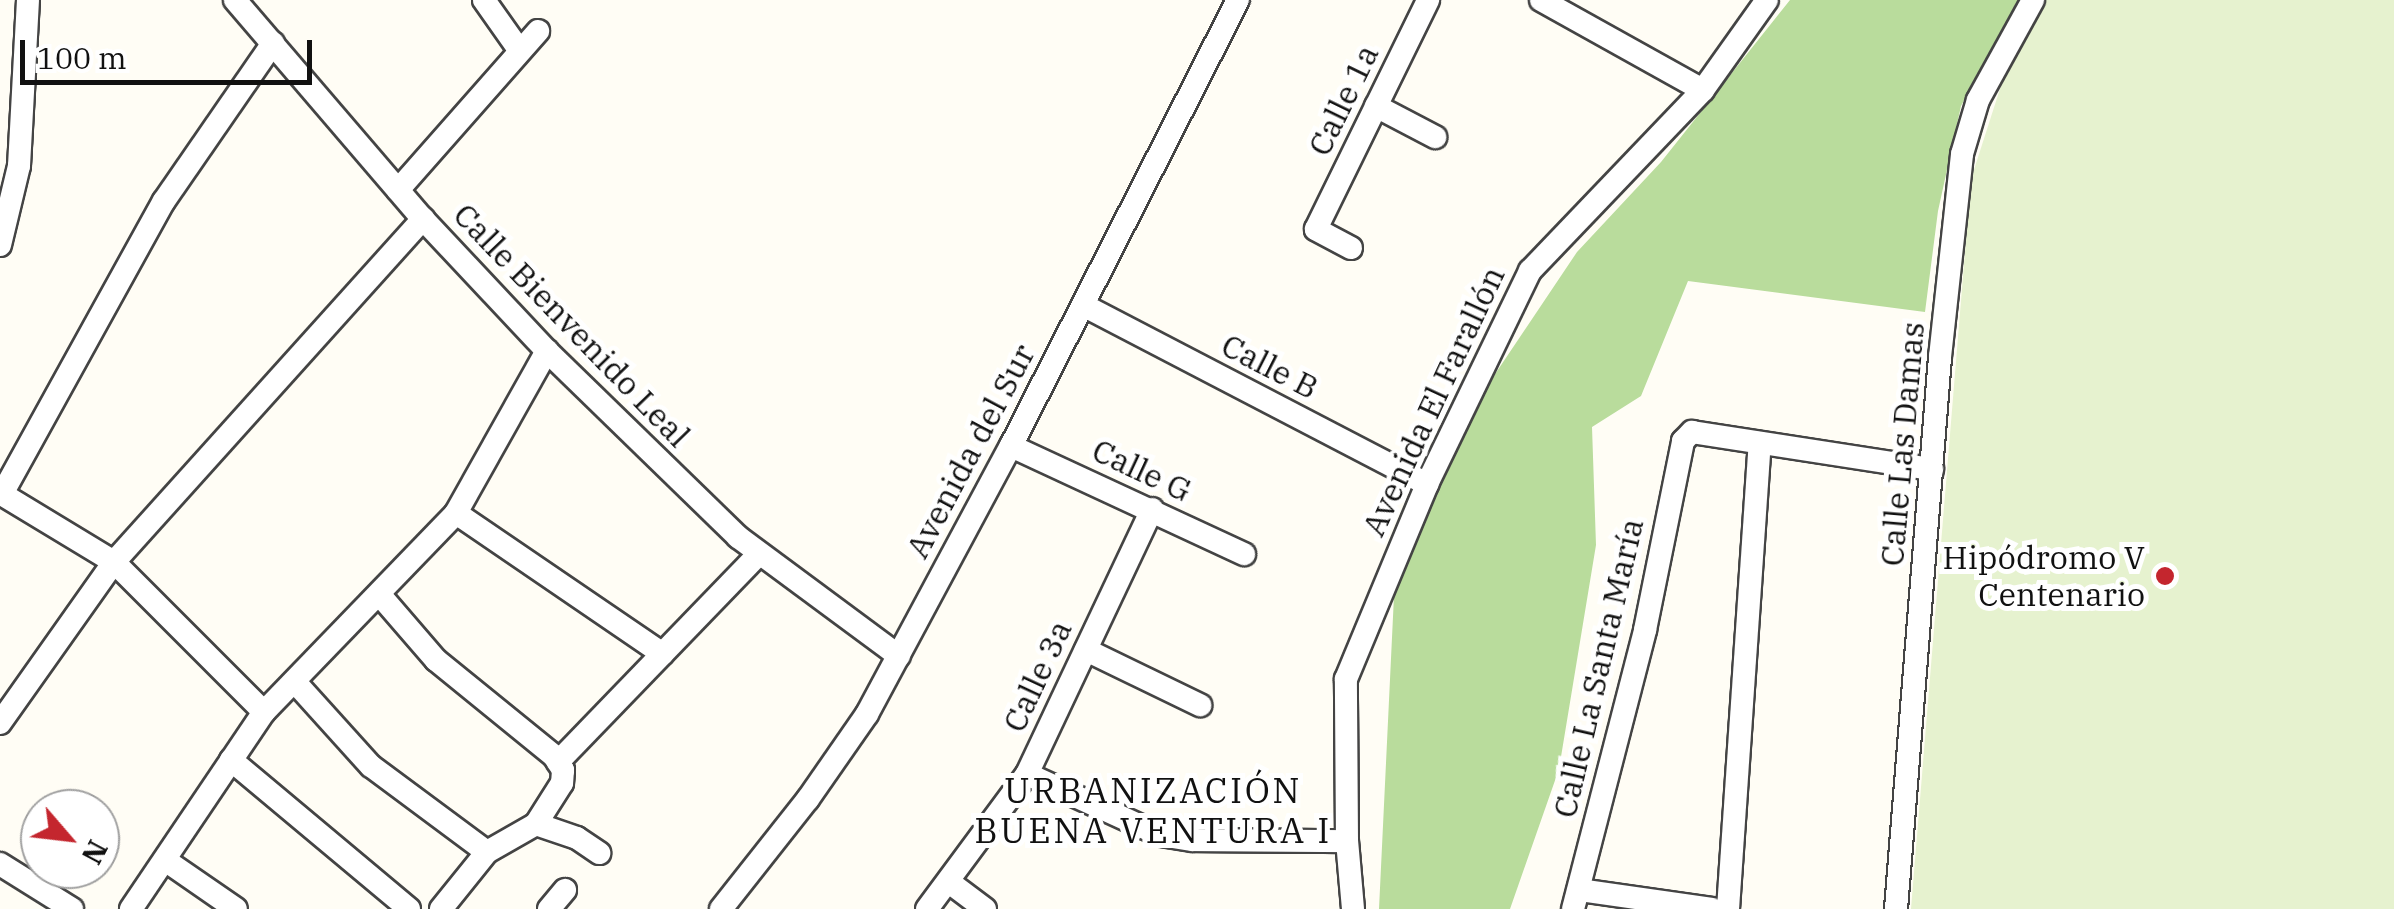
<!DOCTYPE html>
<html>
<head>
<meta charset="utf-8">
<style>
  body { margin:0 }
  #map { position:relative; width:2394px; height:909px; overflow:hidden; background:#fffdf5; font-family:"IBM Plex Serif",serif }
  div>[style] { position:absolute }
  .forest>* { inset:0; background:#b9dc9c }
  .pitch>* { inset:0; background:#e6f2cf }
  .roads { filter:drop-shadow(2px 0 #444) drop-shadow(-2px 0 #444) drop-shadow(0 2px #444) drop-shadow(0 -2px #444) }
  .street>* { height:22px; margin:-11px; padding:0 11px; transform-origin:11px; border-radius:11px; background:#fff }
  .dots>* { width:28px; height:28px; translate:-50% -50%; box-sizing:border-box; border:5px solid #fff; border-radius:50% }
  span { translate:-50% -50%; white-space:nowrap; text-align:center; line-height:1.15; -webkit-text-stroke:10px #fff; paint-order:stroke }
  .street-label { font-size:32px; color:#111 }
  .poi-label { font-size:32px; color:#111 }
  .right { translate:-100% -50%; text-align:right }
  .neighbourhood-label { font-size:35px; color:#111; letter-spacing:2.5px }
  .north { position:absolute; left:20px; top:789px; width:100px; height:100px; box-sizing:border-box; background:#fff; border:2px solid #a0a0a0; border-radius:50%; rotate:118deg; font-size:28px; font-weight:700; line-height:40px; text-align:center; color:#111 }
  .north::after { content:''; display:block; margin:auto; width:35px; height:45px; background:#c4262e; clip-path:polygon(50% 0,100% 100%,50% 72%,0 100%) }
  .scale { position:absolute; left:20px; top:40px; width:292px; height:45px; box-sizing:border-box; border:5px solid #111; border-top:0; padding-left:12px; font-size:30px; line-height:35px; white-space:nowrap; color:#111; -webkit-text-stroke:8px #fff; paint-order:stroke }
</style>
</head>
<body>
<div id="map">
  <div class="forest">
    <div style="clip-path:polygon(1790px 0,2018px 0,1961px 106px,1938px 211px,1925px 312px,1688px 281px,1641px 396px,1592px 427px,1596px 545px,1559px 769px,1510px 909px,1379px 909px,1396px 554px,1442px 453px,1577px 252px,1661px 162px)"></div>
  </div>
  <div class="pitch">
    <div style="clip-path:polygon(2045px 0,2394px 0,2394px 909px,1911px 909px,1971px 179px,2007px 67px)"></div>
  </div>
  <div class="roads">
    <div class="street">
      <div style="left:235px;top:0;width:289px;rotate:49.4deg"></div>
      <div style="left:423px;top:219px;width:181px;rotate:46.8deg"></div>
      <div style="left:547px;top:351px;width:267px;rotate:44.2deg"></div>
      <div style="left:738px;top:537px;width:200px;rotate:36.5deg"></div>
      <div style="left:484px;top:0;width:62px;rotate:54.8deg"></div>
      <div style="left:1541px;top:0;width:185px;rotate:29.1deg"></div>
      <div style="left:1376px;top:106px;width:67px;rotate:27.7deg"></div>
      <div style="left:398px;top:190px;width:212px;rotate:-48.6deg"></div>
      <div style="left:0;top:245px;width:81px;rotate:-76.5deg"></div>
      <div style="left:19px;top:166px;width:166px;rotate:-86.9deg"></div>
      <div style="left:1351px;top:248px;width:40px;rotate:-152deg"></div>
      <div style="left:1316px;top:229px;width:255px;rotate:-63.9deg"></div>
      <div style="left:1083px;top:305px;width:388px;rotate:27.5deg"></div>
      <div style="left:1011px;top:446px;width:257px;rotate:24.9deg"></div>
      <div style="left:0;top:493px;width:133px;rotate:31.2deg"></div>
      <div style="left:114px;top:562px;width:212px;rotate:45deg"></div>
      <div style="left:2px;top:494px;width:335px;rotate:-61.1deg"></div>
      <div style="left:164px;top:201px;width:192px;rotate:-55.4deg"></div>
      <div style="left:456px;top:513px;width:250px;rotate:34.3deg"></div>
      <div style="left:379px;top:594px;width:87px;rotate:49.2deg"></div>
      <div style="left:436px;top:660px;width:152px;rotate:39.1deg"></div>
      <div style="left:554px;top:756px;width:17px;rotate:57deg"></div>
      <div style="left:563px;top:770px;width:13px;rotate:94deg"></div>
      <div style="left:562px;top:783px;width:49px;rotate:122.4deg"></div>
      <div style="left:1086px;top:650px;width:127px;rotate:25.8deg"></div>
      <div style="left:295px;top:682px;width:113px;rotate:47.9deg"></div>
      <div style="left:371px;top:766px;width:144px;rotate:36.6deg"></div>
      <div style="left:0;top:723px;width:197px;rotate:-54.7deg"></div>
      <div style="left:114px;top:562px;width:462px;rotate:-48deg"></div>
      <div style="left:231px;top:760px;width:232px;rotate:39.9deg"></div>
      <div style="left:558px;top:762px;width:289px;rotate:-46deg"></div>
      <div style="left:1027px;top:774px;width:146px;rotate:24.6deg"></div>
      <div style="left:1160px;top:835px;width:33px;rotate:9deg"></div>
      <div style="left:1193px;top:840px;width:154px;rotate:0.4deg"></div>
      <div style="left:165px;top:860px;width:86px;rotate:34.6deg"></div>
      <div style="left:0;top:864px;width:85px;rotate:32deg"></div>
      <div style="left:949px;top:882px;width:45px;rotate:36.9deg"></div>
      <div style="left:1579px;top:890px;width:134px;rotate:8.1deg"></div>
      <div style="left:131px;top:909px;width:238px;rotate:-56deg"></div>
      <div style="left:264px;top:712px;width:277px;rotate:-46deg"></div>
      <div style="left:456px;top:513px;width:186px;rotate:-60.7deg"></div>
      <div style="left:441px;top:909px;width:73px;rotate:-51.1deg"></div>
      <div style="left:487px;top:852px;width:56px;rotate:-29.7deg"></div>
      <div style="left:536px;top:824px;width:43px;rotate:18.9deg"></div>
      <div style="left:577px;top:838px;width:27px;rotate:34deg"></div>
      <div style="left:549px;top:909px;width:25px;rotate:-50deg"></div>
      <div style="left:721px;top:909px;width:140px;rotate:-51.7deg"></div>
      <div style="left:808px;top:799px;width:103px;rotate:-55.2deg"></div>
      <div style="left:867px;top:714px;width:304px;rotate:-61.8deg"></div>
      <div style="left:1011px;top:446px;width:500px;rotate:-63.03deg"></div>
      <div style="left:927px;top:909px;width:168px;rotate:-53.5deg"></div>
      <div style="left:1027px;top:774px;width:293px;rotate:-64.7deg"></div>
      <div style="left:1353px;top:909px;width:68px;rotate:-95deg"></div>
      <div style="left:1347px;top:841px;width:162px;rotate:-90.4deg"></div>
      <div style="left:1346px;top:679px;width:211px;rotate:-67.4deg"></div>
      <div style="left:1427px;top:484px;width:237px;rotate:-64.2deg"></div>
      <div style="left:1530px;top:271px;width:250px;rotate:-46.3deg"></div>
      <div style="left:1703px;top:90px;width:110px;rotate:-54.6deg"></div>
      <div style="left:1573px;top:909px;width:288px;rotate:-75.5deg"></div>
      <div style="left:1645px;top:630px;width:193px;rotate:-78.6deg"></div>
      <div style="left:1683px;top:441px;width:13px;rotate:-45deg"></div>
      <div style="left:1692px;top:432px;width:243px;rotate:8.8deg"></div>
      <div style="left:1728px;top:909px;width:467px;rotate:-86.1deg"></div>
      <div style="left:1896px;top:909px;width:554px;rotate:-85.44deg"></div>
      <div style="left:1940px;top:357px;width:204px;rotate:-83.8deg"></div>
      <div style="left:1962px;top:154px;width:56px;rotate:-73.5deg"></div>
      <div style="left:1978px;top:100px;width:114px;rotate:-61.2deg"></div>
    </div>
  </div>
  <div class="dots">
    <div style="left:2165px;top:576px;background:#c4262e"></div>
  </div>
  <div class="street-label">
    <span style="left:1343px;top:100px;rotate:-64deg">Calle 1a</span>
    <span style="left:572px;top:325px;rotate:46deg">Calle Bienvenido Leal</span>
    <span style="left:1270px;top:366px;rotate:27deg">Calle B</span>
    <span style="left:1433px;top:401px;rotate:-65deg">Avenida El Farallón</span>
    <span style="left:1902px;top:444px;rotate:-85deg">Calle Las Damas</span>
    <span style="left:970px;top:451px;rotate:-62deg">Avenida del Sur</span>
    <span style="left:1142px;top:470px;rotate:25deg">Calle G</span>
    <span style="left:1598px;top:668px;rotate:-77deg">Calle La Santa María</span>
    <span style="left:1037px;top:676px;rotate:-65deg">Calle 3a</span>
  </div>
  <div class="poi-label">
    <span class="right" style="left:2145px;top:576px">Hipódromo V<br>Centenario</span>
  </div>
  <div class="neighbourhood-label">
    <span style="left:1153px;top:810px">URBANIZACIÓN<br>BUENA VENTURA I</span>
  </div>
  <div class="north">N</div>
  <div class="scale">100 m</div>
</div>
</body>
</html>
